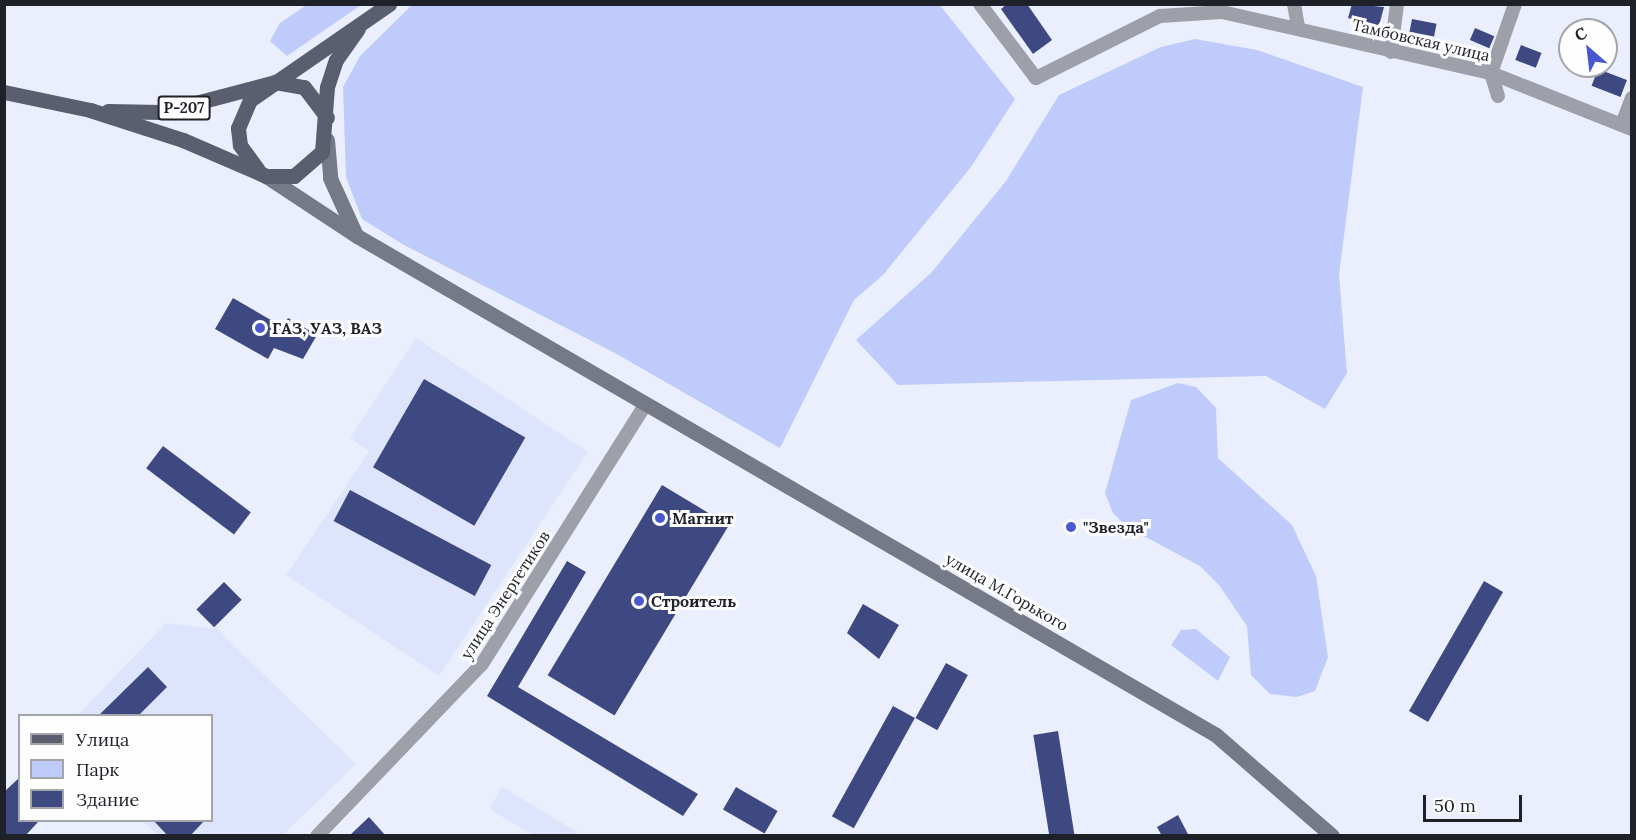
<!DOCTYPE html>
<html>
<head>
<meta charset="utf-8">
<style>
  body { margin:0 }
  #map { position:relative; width:1636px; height:840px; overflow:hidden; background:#ebeffd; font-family:Lora,serif }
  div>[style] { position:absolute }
  .built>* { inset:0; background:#dee4fc }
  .green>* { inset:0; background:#bfcbfa }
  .building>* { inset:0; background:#3e4981; transform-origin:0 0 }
  .minor>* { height:14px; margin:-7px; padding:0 7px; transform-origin:7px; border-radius:7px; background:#9da0a9 }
  .secondary>* { height:15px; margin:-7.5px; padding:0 7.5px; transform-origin:7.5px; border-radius:7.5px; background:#767a87 }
  .primary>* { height:15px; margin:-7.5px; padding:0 7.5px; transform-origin:7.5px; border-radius:7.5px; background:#5a5e6e }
  .dots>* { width:16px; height:16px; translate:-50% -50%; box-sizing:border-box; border:3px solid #fdfdfd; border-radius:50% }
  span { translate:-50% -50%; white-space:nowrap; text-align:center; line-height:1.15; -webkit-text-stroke:6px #fdfdfd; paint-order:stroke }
  .shield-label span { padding:2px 4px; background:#fdfdfd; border:2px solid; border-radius:4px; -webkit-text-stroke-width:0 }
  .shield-label { font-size:15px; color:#1f2129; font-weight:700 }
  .street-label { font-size:16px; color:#1f2129 }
  .poi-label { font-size:16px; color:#1f2129; font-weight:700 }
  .left { translate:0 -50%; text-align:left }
  .frame { position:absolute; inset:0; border:6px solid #1f2129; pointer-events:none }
  .legend { position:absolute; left:18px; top:714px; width:195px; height:108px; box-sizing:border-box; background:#fdfdfd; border:2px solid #a4a5a8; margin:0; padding:8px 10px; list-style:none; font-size:18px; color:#1f2129 }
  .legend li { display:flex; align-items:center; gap:12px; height:30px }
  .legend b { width:30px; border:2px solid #a4a5a8 }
  .north { position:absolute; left:1558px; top:18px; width:60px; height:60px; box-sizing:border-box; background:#fdfdfd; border:2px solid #a4a5a8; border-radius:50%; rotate:332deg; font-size:16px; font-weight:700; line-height:24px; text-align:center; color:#1f2129 }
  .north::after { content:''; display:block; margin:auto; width:21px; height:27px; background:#4a57cd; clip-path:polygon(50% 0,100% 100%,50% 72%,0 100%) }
  .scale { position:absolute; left:1423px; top:795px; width:99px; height:27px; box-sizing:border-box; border:3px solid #1f2129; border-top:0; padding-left:8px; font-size:18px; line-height:21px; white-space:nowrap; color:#1f2129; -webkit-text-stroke:4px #fdfdfd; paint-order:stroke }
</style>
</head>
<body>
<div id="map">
  <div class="built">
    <div style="clip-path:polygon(416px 338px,588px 452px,439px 676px,286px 575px,369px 451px,350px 438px)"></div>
    <div style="clip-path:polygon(166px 623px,217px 629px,356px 764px,283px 835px,158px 835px,142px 821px,212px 820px,212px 716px,77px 716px)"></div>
    <div style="clip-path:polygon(502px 787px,577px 832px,574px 835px,533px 835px,489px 809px)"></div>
  </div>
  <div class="green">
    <div style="clip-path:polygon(308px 4px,361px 5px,287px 56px,270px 41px,280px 23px)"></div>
    <div style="clip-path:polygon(939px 4px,1015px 99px,971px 167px,883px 275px,854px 300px,780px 448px,615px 353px,404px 245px,362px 219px,346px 177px,343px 87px,360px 56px,412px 5px)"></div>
    <div style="clip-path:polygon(1195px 39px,1257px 50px,1363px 87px,1339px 275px,1347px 373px,1325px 409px,1266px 376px,898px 385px,856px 340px,931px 273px,1006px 181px,1059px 95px,1161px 47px)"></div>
    <div style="clip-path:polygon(1178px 383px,1196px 387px,1216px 408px,1218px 458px,1292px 525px,1316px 576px,1328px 657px,1315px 691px,1297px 697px,1270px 694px,1251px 675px,1247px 626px,1219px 585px,1200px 566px,1127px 527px,1113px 513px,1105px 493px,1131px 400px)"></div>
    <div style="clip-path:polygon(1196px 629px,1230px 657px,1218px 681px,1171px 645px,1181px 630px)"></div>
  </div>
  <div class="building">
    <div style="clip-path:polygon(1007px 4px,1027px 4px,1052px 40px,1033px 54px,1001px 9px)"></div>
    <div style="clip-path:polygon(1352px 4px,1384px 7px,1379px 26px,1348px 18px)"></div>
    <div style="left:1412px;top:19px;width:25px;height:13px;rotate:11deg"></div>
    <div style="left:1475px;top:28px;width:21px;height:13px;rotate:23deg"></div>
    <div style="left:1521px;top:45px;width:22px;height:16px;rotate:21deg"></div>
    <div style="left:1598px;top:69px;width:31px;height:18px;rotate:21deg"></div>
    <div style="clip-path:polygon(233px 298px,283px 327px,288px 318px,317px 335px,303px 359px,274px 348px,268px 359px,215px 329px)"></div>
    <div style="left:424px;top:379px;width:117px;height:102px;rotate:30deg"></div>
    <div style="left:163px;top:446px;width:110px;height:28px;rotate:37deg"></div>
    <div style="left:662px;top:485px;width:78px;height:222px;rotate:31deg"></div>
    <div style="left:350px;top:490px;width:160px;height:35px;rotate:28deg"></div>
    <div style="clip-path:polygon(567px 561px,586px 572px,518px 687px,698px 794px,683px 816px,487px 696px)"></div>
    <div style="left:1484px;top:581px;width:22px;height:150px;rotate:30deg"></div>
    <div style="left:224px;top:582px;width:25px;height:39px;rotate:45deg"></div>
    <div style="clip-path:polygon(863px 604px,899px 625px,879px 659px,847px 633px)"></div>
    <div style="left:946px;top:663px;width:25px;height:63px;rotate:29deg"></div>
    <div style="clip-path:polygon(148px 667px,167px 687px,138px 716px,98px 716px)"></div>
    <div style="left:893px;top:706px;width:25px;height:126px;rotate:29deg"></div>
    <div style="left:1058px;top:731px;width:106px;height:25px;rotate:81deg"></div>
    <div style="clip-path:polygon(20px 777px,20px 820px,40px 820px,25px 836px,4px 836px,4px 792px)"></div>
    <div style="left:736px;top:787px;width:48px;height:26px;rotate:30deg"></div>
    <div style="clip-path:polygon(1178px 815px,1189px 836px,1162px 836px,1157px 827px)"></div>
    <div style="clip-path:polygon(369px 817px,386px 836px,349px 836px)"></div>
    <div style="clip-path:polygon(153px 820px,205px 820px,190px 836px,168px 836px)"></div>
  </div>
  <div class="minor">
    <div style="left:980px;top:4px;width:93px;rotate:52.9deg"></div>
    <div style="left:1036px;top:78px;width:139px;rotate:-26.6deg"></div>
    <div style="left:1160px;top:16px;width:62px;rotate:-3.7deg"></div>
    <div style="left:1222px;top:12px;width:276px;rotate:12.8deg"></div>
    <div style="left:1491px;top:73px;width:152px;rotate:21.7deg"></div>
    <div style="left:1294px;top:4px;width:23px;rotate:80deg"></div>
    <div style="left:1391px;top:52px;width:48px;rotate:-82.9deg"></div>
    <div style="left:1498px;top:96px;width:24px;rotate:-107deg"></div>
    <div style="left:1491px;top:73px;width:73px;rotate:-70.8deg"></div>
    <div style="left:1622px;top:124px;width:28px;rotate:-69deg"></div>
    <div style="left:317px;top:836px;width:238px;rotate:-46.2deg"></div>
    <div style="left:482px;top:664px;width:307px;rotate:-57.8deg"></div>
  </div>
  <div class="secondary">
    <div style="left:327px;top:140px;width:38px;rotate:85deg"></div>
    <div style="left:330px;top:178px;width:60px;rotate:65.6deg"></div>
    <div style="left:266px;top:176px;width:109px;rotate:33.4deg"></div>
    <div style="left:357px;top:236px;width:993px;rotate:30.15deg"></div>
    <div style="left:1216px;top:735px;width:154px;rotate:41deg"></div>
  </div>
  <div class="primary">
    <div style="left:4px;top:92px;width:88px;rotate:11.8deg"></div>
    <div style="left:90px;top:110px;width:98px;rotate:17.9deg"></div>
    <div style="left:183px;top:140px;width:90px;rotate:23.4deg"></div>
    <div style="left:266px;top:176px;width:28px"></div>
    <div style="left:294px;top:176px;width:37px;rotate:-41deg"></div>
    <div style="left:322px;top:152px;width:65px;rotate:-85.6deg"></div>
    <div style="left:327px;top:87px;width:28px;rotate:-72deg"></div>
    <div style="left:336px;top:60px;width:38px;rotate:-55deg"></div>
    <div style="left:108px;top:111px;width:53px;rotate:1.1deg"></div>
    <div style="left:161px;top:112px;width:118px;rotate:-14.7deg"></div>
    <div style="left:275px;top:82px;width:29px;rotate:10deg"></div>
    <div style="left:304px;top:87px;width:38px;rotate:53deg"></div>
    <div style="left:258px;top:170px;width:31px;rotate:-126deg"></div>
    <div style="left:240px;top:145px;width:17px;rotate:-97deg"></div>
    <div style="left:238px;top:128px;width:30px;rotate:-67deg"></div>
    <div style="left:250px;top:100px;width:169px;rotate:-34.6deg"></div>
  </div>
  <div class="dots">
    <div style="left:260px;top:328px;background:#4a57cd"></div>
    <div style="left:660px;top:518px;background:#4a57cd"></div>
    <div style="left:1071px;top:527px;background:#4a57cd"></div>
    <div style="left:639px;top:601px;background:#4a57cd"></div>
  </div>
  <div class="shield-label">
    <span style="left:184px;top:108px">Р-207</span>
  </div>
  <div class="street-label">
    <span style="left:1421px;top:40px;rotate:13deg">Тамбовская улица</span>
    <span style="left:1007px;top:592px;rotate:30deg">улица М.Горького</span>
    <span style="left:505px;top:595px;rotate:-57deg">улица Энергетиков</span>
  </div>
  <div class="poi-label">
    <span class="left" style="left:272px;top:328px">ГАЗ, УАЗ, ВАЗ</span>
    <span class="left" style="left:672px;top:518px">Магнит</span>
    <span class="left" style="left:1083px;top:527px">"Звезда"</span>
    <span class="left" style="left:651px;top:601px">Строитель</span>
  </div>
  <div class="frame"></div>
  <ul class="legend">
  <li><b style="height:8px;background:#5a5e6e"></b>Улица</li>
  <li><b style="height:16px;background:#bfcbfa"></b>Парк</li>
  <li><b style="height:16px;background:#3e4981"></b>Здание</li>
  </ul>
  <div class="north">С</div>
  <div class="scale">50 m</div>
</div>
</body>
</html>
